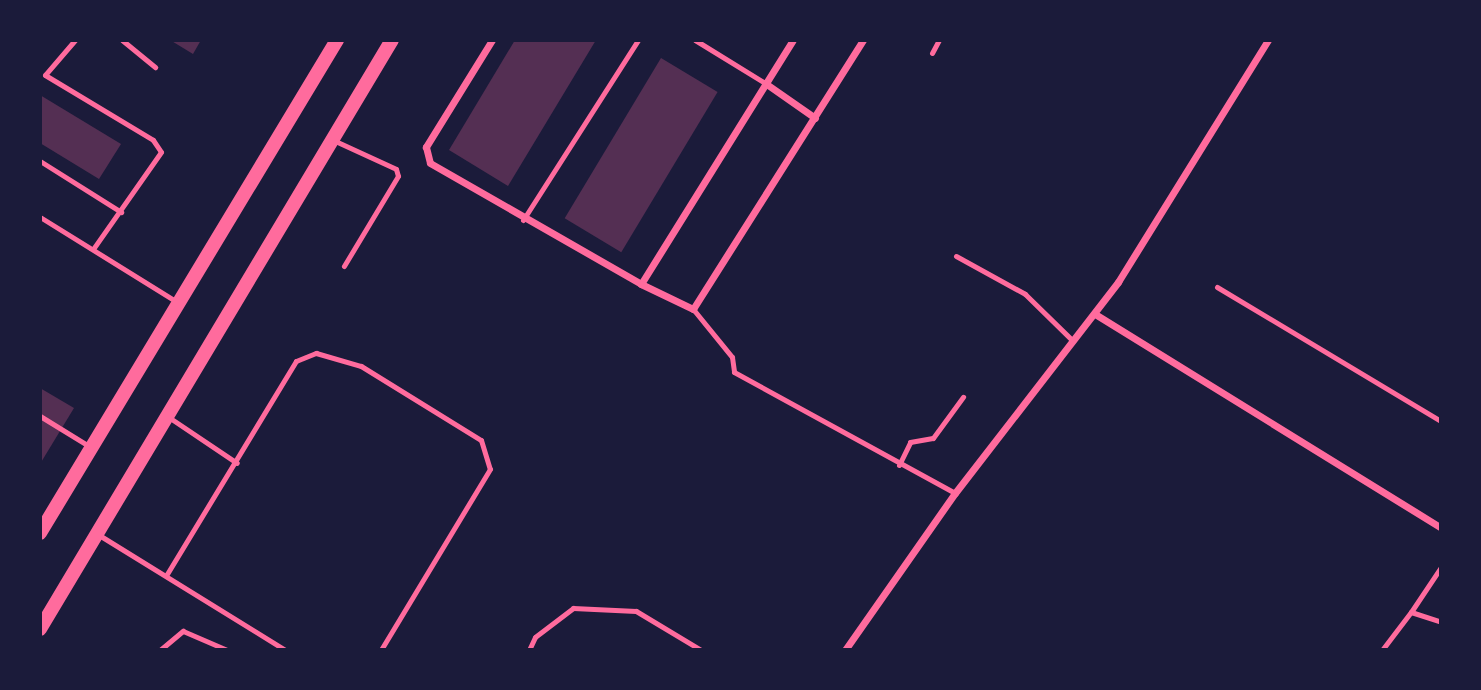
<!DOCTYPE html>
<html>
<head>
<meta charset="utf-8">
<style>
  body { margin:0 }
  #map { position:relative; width:1481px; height:690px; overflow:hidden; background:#1b1b3a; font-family:"DM Sans",sans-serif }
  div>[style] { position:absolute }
  .building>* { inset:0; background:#542f53; transform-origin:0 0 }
  .service>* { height:5px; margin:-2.5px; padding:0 2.5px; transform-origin:2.5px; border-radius:2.5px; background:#ff6b9d }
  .minor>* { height:7px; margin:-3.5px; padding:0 3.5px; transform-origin:3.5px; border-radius:3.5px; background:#ff6b9d }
  .secondary>* { height:14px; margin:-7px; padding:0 7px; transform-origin:7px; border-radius:7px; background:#ff6b9d }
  span { translate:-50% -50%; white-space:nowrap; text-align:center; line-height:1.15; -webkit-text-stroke:5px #1b1b3a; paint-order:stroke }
  .frame { position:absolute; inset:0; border:42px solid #1b1b3a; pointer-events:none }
</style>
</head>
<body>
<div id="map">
  <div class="building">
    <div style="clip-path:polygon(170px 40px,201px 40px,193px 54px)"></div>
    <div style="clip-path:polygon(515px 40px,596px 40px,508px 186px,449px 150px)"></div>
    <div style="left:661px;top:58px;width:66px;height:187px;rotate:31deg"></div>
    <div style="clip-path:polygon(40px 95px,121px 144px,99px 179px,40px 143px)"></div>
    <div style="clip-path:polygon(40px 388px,74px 408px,40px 464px)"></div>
  </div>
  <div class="service">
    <div style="left:75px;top:40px;width:46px;rotate:130.6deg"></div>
    <div style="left:45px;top:75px;width:126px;rotate:31deg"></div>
    <div style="left:153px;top:140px;width:14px;rotate:56deg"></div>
    <div style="left:161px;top:152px;width:118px;rotate:125deg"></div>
    <div style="left:122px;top:40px;width:43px;rotate:39.3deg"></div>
    <div style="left:695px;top:40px;width:82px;rotate:31.6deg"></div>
    <div style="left:932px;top:53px;width:15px;rotate:-62deg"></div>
    <div style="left:333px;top:140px;width:69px;rotate:24.7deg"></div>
    <div style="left:396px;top:169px;width:7px;rotate:74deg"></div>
    <div style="left:398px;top:176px;width:105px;rotate:121deg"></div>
    <div style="left:40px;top:161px;width:96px;rotate:32.2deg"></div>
    <div style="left:40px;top:217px;width:161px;rotate:31.8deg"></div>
    <div style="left:523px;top:220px;width:214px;rotate:-57.4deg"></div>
    <div style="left:956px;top:256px;width:79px;rotate:28.8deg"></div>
    <div style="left:1025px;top:294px;width:67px;rotate:44.4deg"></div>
    <div style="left:1217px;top:287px;width:261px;rotate:30.9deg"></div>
    <div style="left:693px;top:309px;width:62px;rotate:50.9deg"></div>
    <div style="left:732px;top:357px;width:15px;rotate:82deg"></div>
    <div style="left:734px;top:372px;width:252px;rotate:28.7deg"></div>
    <div style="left:40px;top:416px;width:57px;rotate:31.5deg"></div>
    <div style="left:167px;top:416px;width:84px;rotate:33.9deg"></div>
    <div style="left:899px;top:465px;width:25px;rotate:-64deg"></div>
    <div style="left:910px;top:442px;width:23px;rotate:-10deg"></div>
    <div style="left:933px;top:438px;width:51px;rotate:-53.8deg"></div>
    <div style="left:99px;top:535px;width:219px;rotate:31.7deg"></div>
    <div style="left:167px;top:574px;width:249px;rotate:-58.8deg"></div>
    <div style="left:296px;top:361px;width:22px;rotate:-22deg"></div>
    <div style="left:316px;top:353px;width:47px;rotate:16.1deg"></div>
    <div style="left:361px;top:366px;width:141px;rotate:31.7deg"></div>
    <div style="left:481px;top:440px;width:30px;rotate:73deg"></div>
    <div style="left:490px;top:469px;width:211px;rotate:121.1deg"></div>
    <div style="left:1411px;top:612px;width:54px;rotate:-56.3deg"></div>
    <div style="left:160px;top:650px;width:30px;rotate:-40deg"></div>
    <div style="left:183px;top:631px;width:48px;rotate:23.4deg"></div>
    <div style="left:529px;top:650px;width:14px;rotate:-65deg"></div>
    <div style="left:535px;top:637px;width:48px;rotate:-37.3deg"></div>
    <div style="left:573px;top:608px;width:63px;rotate:2.7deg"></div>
    <div style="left:636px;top:611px;width:76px;rotate:31deg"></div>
    <div style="left:1382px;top:650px;width:48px;rotate:-52.7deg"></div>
    <div style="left:1411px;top:612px;width:32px;rotate:18deg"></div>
  </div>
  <div class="minor">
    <div style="left:492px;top:40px;width:126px;rotate:121.7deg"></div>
    <div style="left:426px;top:147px;width:16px;rotate:76deg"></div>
    <div style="left:430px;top:163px;width:243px;rotate:29.8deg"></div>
    <div style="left:641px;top:284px;width:287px;rotate:-58.1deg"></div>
    <div style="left:765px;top:83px;width:61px;rotate:35deg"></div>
    <div style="left:641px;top:284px;width:58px;rotate:25.7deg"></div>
    <div style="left:693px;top:309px;width:318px;rotate:-57.7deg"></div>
    <div style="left:1095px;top:314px;width:407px;rotate:31.7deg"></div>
    <div style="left:845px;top:650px;width:192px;rotate:-55deg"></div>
    <div style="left:955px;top:493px;width:267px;rotate:-52.3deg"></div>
    <div style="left:1118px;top:282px;width:285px;rotate:-58.2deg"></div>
  </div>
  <div class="secondary">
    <div style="left:40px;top:533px;width:576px;rotate:-58.93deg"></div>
    <div style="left:40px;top:629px;width:686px;rotate:-59.14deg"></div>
  </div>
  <div class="frame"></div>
</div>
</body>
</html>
